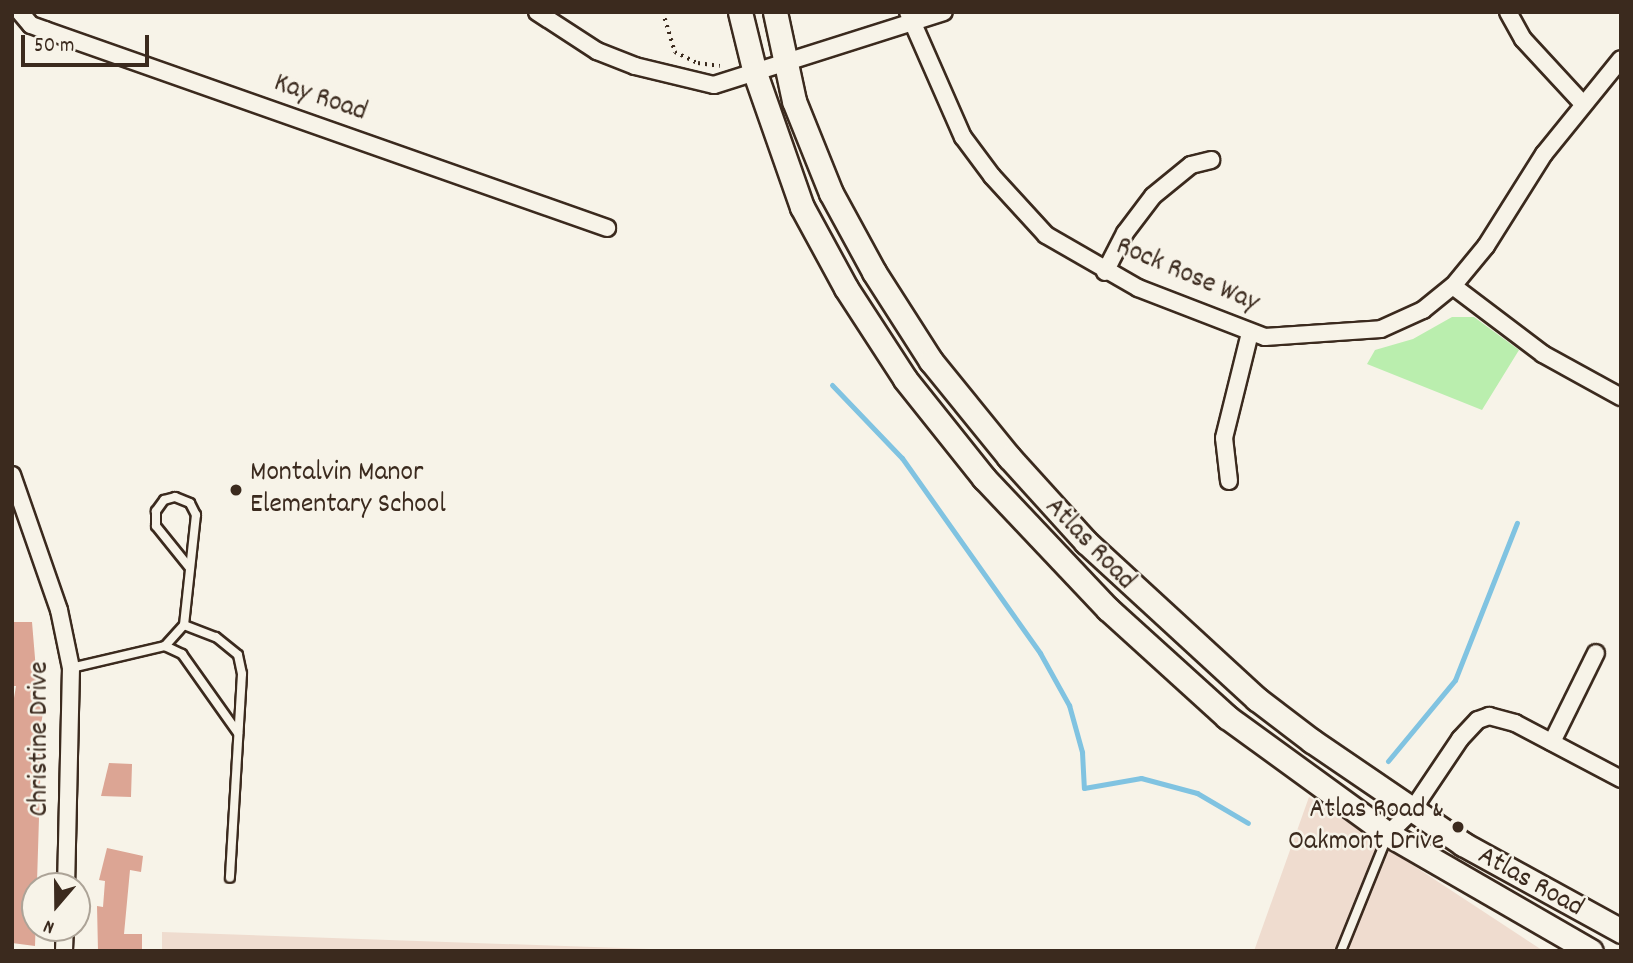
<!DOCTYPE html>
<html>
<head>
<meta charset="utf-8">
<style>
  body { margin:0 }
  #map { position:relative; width:1633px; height:963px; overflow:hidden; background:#f7f3e8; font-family:Dekko,sans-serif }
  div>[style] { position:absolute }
  .built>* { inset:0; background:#efdccf }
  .green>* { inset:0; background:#baeeae }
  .stream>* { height:5px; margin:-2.5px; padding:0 2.5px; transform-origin:2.5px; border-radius:2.5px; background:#80c3e1 }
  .building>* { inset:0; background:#dca594 }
  .path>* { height:3.5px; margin-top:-1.75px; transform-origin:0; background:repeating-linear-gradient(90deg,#3b2a1e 0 2px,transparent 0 7px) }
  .roads { filter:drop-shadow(2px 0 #3b2a1e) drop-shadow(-2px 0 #3b2a1e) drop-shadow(0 2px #3b2a1e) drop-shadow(0 -2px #3b2a1e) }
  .lane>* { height:8px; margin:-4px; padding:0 4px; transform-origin:4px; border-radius:4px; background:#f7f3e8 }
  .street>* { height:16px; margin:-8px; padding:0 8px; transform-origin:8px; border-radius:8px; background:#f7f3e8 }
  .secondary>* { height:23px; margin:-11.5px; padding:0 11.5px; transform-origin:11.5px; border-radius:11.5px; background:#f7f3e8 }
  .dots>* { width:19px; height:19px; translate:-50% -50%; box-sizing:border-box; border:4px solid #f7f3e8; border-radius:50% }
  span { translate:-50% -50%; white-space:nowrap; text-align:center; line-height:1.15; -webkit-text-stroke:5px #f7f3e8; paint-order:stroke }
  .street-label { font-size:28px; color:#3b2a1e }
  .poi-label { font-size:28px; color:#3b2a1e }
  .left { translate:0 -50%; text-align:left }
  .right { translate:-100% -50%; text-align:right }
  .frame { position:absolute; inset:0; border:14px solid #3b2a1e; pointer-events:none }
  .north { position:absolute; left:21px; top:872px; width:70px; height:70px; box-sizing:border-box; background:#f7f3e8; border:2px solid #aca397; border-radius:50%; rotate:200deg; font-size:19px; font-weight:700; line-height:28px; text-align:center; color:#3b2a1e }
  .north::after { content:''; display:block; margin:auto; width:24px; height:32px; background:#3b2a1e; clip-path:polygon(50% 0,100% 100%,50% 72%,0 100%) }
  .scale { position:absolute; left:21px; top:35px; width:128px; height:32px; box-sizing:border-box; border:4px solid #3b2a1e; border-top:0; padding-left:9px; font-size:21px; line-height:24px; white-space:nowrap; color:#3b2a1e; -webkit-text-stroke:5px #f7f3e8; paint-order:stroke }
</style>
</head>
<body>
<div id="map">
  <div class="built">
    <div style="clip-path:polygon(1309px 797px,1542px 950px,1545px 951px,1254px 951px)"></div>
    <div style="clip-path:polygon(162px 932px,707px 951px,162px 951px)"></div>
  </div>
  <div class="green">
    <div style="clip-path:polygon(1452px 317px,1474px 317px,1519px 350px,1482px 410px,1367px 364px,1375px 350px,1413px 339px)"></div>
  </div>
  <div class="stream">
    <div style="left:832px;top:385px;width:101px;rotate:46.2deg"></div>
    <div style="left:902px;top:458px;width:239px;rotate:54.7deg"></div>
    <div style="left:1040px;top:653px;width:60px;rotate:60.9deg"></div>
    <div style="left:1069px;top:705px;width:49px;rotate:74.5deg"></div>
    <div style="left:1082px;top:752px;width:36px;rotate:87deg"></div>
    <div style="left:1084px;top:788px;width:58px;rotate:-10deg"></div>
    <div style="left:1141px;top:778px;width:58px;rotate:15deg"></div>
    <div style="left:1197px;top:793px;width:59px;rotate:30.5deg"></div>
    <div style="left:1388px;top:761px;width:105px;rotate:-50.4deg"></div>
    <div style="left:1455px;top:680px;width:169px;rotate:-68.5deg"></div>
  </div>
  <div class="building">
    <div style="clip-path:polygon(12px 622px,32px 622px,39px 706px,44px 707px,36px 754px,41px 754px,35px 946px,12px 943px,12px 710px,16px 686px,12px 686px)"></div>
    <div style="clip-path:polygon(109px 763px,132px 764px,131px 797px,101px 796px)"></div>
    <div style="clip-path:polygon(107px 848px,143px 856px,141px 872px,130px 870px,124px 934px,142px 934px,142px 951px,98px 951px,97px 906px,103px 907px,105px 881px,99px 880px)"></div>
  </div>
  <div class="path">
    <div style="left:663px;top:12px;width:42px;rotate:73.3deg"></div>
    <div style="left:675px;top:52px;width:25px;rotate:26deg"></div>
    <div style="left:698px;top:63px;width:22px;rotate:8deg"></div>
  </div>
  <div class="roads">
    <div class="lane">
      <div style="left:184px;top:625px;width:111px;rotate:-83.8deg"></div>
      <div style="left:196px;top:515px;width:13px;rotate:-117deg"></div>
      <div style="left:190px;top:503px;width:16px;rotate:-158deg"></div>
      <div style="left:175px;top:497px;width:11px;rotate:165deg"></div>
      <div style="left:164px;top:500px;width:14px;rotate:126deg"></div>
      <div style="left:156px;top:511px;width:15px;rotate:90deg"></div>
      <div style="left:156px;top:526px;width:53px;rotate:51.2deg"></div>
      <div style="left:165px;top:646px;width:19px;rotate:25deg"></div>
      <div style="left:182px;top:654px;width:97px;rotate:54.7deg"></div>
      <div style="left:71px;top:668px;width:97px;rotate:-13.2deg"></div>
      <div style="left:165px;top:646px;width:28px;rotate:-48deg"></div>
      <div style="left:184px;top:625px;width:34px;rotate:21deg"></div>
      <div style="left:216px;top:637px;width:28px;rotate:39deg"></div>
      <div style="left:238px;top:655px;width:19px;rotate:78deg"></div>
      <div style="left:242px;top:674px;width:204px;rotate:93.4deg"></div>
      <div style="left:1341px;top:951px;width:123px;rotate:-68deg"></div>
    </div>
    <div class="street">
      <div style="left:20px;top:12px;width:17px;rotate:50deg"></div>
      <div style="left:31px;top:25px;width:15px;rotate:20deg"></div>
      <div style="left:45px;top:30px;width:596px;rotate:19.41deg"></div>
      <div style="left:537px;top:12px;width:72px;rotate:33deg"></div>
      <div style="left:597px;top:51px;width:41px;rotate:21.5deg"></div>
      <div style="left:635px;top:66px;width:81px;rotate:13.5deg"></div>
      <div style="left:714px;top:85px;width:241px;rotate:-17.6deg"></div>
      <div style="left:908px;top:12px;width:137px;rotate:66.3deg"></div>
      <div style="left:963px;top:137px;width:49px;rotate:53.4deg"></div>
      <div style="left:992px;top:176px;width:80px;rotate:47.5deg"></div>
      <div style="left:1046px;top:235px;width:106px;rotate:29.9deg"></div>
      <div style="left:1138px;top:288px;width:136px;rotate:21.1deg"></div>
      <div style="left:1265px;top:337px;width:116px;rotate:-3.9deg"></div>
      <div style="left:1381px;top:329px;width:46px;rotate:-24.3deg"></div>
      <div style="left:1423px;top:310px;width:38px;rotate:-39deg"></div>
      <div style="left:1453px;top:286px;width:52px;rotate:-50.5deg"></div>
      <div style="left:1486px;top:246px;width:109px;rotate:-57.8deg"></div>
      <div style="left:1544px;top:154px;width:122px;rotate:-51deg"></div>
      <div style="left:1508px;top:12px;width:31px;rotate:61deg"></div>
      <div style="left:1523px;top:39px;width:87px;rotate:47.3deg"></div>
      <div style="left:1105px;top:272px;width:44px;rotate:-62.9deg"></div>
      <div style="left:1125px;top:233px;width:46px;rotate:-52.9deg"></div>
      <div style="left:1153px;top:196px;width:49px;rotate:-39.2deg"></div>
      <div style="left:1191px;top:165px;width:21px;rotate:-14deg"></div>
      <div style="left:1453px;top:286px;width:113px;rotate:37.1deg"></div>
      <div style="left:1543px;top:354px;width:89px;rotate:28.9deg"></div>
      <div style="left:12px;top:475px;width:143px;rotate:70.8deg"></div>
      <div style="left:59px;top:610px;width:59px;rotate:78.3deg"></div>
      <div style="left:71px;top:668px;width:218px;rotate:91.3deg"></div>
      <div style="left:1229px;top:481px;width:43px;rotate:-96.6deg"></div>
      <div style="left:1224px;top:438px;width:108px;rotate:-76.1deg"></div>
      <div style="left:1552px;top:742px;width:99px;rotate:-63.7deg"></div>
      <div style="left:1388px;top:834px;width:32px;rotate:-44deg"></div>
      <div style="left:1411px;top:812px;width:88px;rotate:-56.1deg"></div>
      <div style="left:1460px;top:739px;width:26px;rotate:-47deg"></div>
      <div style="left:1478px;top:720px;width:12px;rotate:-20deg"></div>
      <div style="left:1489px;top:716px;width:27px;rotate:15deg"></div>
      <div style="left:1515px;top:723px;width:120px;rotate:27.8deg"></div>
      <div style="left:64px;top:951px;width:23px;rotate:-88deg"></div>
    </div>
    <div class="secondary">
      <div style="left:740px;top:12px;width:63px;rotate:76.2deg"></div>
      <div style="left:755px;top:73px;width:142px;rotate:70.7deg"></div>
      <div style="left:802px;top:207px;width:92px;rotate:61.5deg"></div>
      <div style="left:846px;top:288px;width:108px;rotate:57deg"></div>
      <div style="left:905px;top:379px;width:127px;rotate:51.4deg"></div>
      <div style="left:984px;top:478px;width:180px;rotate:46.6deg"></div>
      <div style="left:1108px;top:609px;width:161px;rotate:42.2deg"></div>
      <div style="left:1227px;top:717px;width:199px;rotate:36deg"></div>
      <div style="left:1388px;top:834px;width:234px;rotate:30deg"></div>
      <div style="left:775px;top:12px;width:91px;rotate:77.9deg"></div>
      <div style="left:794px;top:101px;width:99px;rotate:68.1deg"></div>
      <div style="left:831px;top:193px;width:90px;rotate:61.4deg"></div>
      <div style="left:874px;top:272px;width:106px;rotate:57.4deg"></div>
      <div style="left:931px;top:361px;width:124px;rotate:50.9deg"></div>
      <div style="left:1009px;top:457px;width:115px;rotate:47.8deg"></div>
      <div style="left:1086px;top:542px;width:232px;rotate:42.6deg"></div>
      <div style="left:1257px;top:699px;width:69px;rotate:37.4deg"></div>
      <div style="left:1312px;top:741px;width:183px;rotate:34.3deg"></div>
      <div style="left:1463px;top:844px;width:180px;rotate:28.8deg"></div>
    </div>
  </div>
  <div class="dots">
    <div style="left:236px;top:490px;background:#3b2a1e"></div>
    <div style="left:1458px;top:827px;background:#3b2a1e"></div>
  </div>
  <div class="street-label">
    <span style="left:320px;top:99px;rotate:19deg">Kay Road</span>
    <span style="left:1187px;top:276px;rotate:23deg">Rock Rose Way</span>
    <span style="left:1089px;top:545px;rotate:46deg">Atlas Road</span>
    <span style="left:41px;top:739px;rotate:-90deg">Christine Drive</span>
    <span style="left:1530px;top:883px;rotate:29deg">Atlas Road</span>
  </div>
  <div class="poi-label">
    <span class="left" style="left:250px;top:490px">Montalvin Manor<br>Elementary School</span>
    <span class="right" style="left:1444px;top:827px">Atlas Road &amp;<br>Oakmont Drive</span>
  </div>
  <div class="frame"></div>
  <div class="north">N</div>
  <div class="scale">50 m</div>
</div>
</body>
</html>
